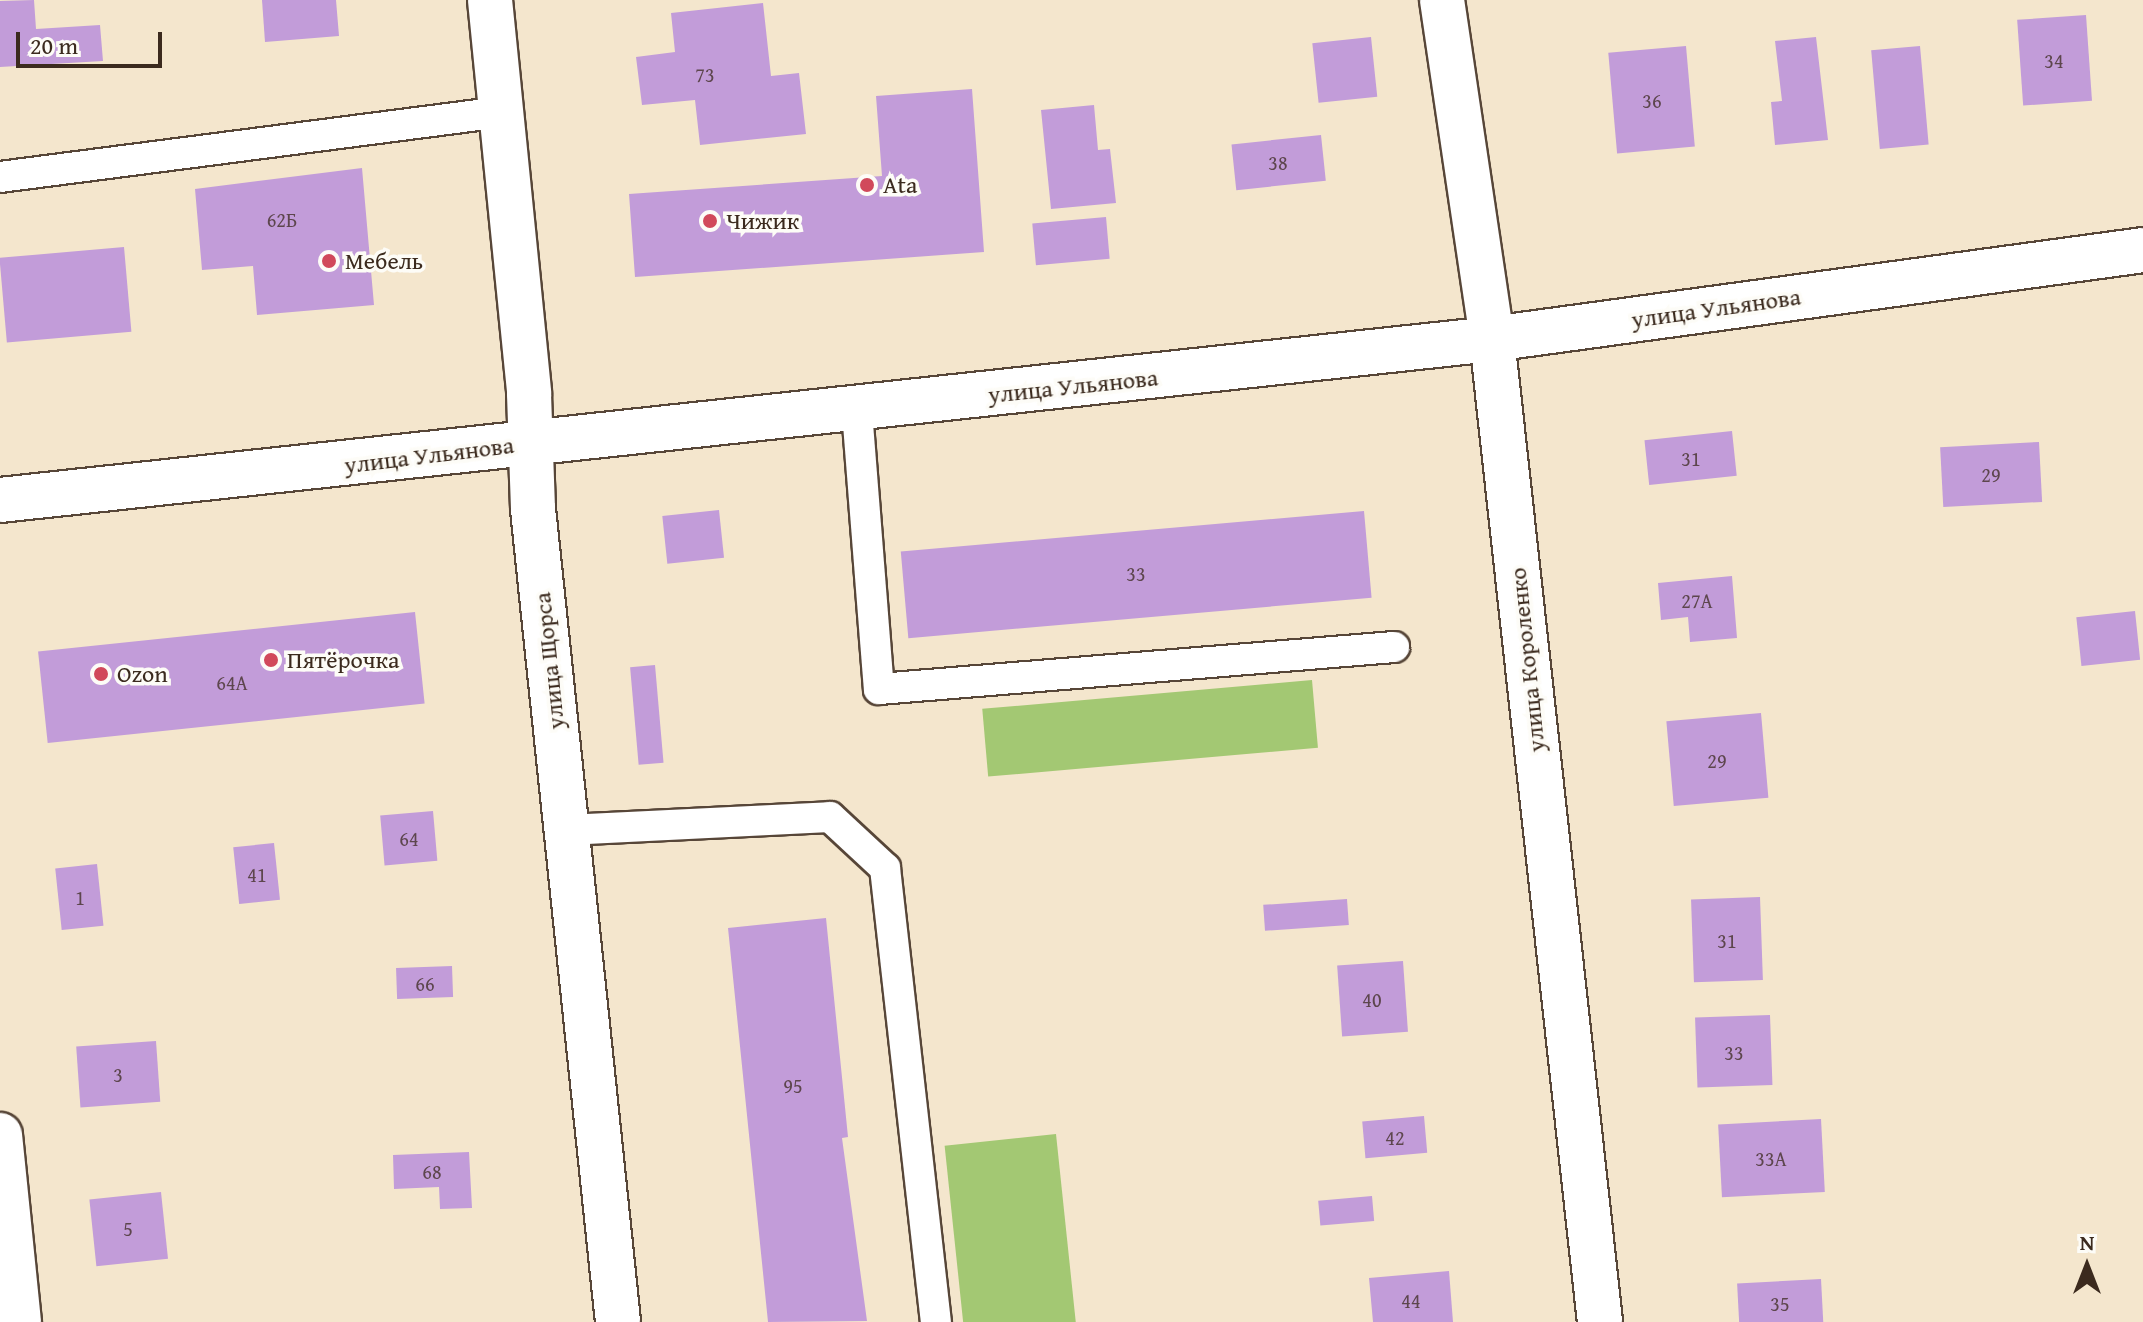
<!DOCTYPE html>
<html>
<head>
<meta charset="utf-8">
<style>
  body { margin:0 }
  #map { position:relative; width:2143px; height:1322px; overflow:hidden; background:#f4e6cd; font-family:"Gentium Book Plus",serif }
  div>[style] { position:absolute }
  .green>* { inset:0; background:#a3c873; transform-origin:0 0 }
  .building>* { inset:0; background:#c29cd9; transform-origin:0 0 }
  .roads { filter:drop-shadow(2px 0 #574638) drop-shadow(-2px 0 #574638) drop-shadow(0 2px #574638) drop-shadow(0 -2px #574638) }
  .service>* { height:30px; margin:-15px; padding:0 15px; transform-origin:15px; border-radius:15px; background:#fff }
  .minor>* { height:44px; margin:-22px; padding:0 22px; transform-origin:22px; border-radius:22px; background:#fff }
  .secondary>* { height:44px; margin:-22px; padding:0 22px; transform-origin:22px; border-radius:22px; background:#fff }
  .dots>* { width:22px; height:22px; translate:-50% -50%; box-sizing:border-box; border:4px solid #fdfcf7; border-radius:50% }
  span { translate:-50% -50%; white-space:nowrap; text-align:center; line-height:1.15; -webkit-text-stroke:7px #fdfcf7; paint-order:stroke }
  .number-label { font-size:20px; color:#5d464d }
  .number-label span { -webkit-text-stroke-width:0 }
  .poi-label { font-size:24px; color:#3b2a1e }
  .left { translate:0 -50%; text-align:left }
  .street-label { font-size:24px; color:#3b2a1e }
  .north { position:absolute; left:2047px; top:1226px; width:80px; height:80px; -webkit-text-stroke:6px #fdfcf7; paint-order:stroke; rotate:0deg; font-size:22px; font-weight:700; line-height:32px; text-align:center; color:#3b2a1e }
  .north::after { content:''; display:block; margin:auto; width:28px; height:36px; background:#3b2a1e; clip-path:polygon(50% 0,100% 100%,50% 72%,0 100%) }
  .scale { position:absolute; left:16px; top:32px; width:146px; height:36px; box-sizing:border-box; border:4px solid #3b2a1e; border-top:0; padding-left:10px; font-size:24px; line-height:28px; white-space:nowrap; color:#3b2a1e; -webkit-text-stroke:6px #fdfcf7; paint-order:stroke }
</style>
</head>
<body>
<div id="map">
  <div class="green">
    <div style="left:1312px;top:680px;width:68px;height:331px;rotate:85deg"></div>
    <div style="left:1056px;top:1134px;width:189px;height:112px;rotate:84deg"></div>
  </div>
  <div class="building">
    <div style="clip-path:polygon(34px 0,36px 29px,100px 25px,103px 61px,0 67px,0 1px)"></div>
    <div style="clip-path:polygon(262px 0,336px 0,339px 36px,265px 42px)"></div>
    <div style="clip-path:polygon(763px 3px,771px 76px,799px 73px,806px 134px,700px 145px,695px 100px,642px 105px,636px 57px,675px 52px,671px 13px)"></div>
    <div style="left:2086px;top:15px;width:86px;height:69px;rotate:86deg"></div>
    <div style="left:1371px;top:37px;width:60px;height:59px;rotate:84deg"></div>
    <div style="clip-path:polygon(1816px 37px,1828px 140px,1775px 145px,1771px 102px,1782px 101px,1775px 41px)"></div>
    <div style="left:1686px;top:46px;width:101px;height:78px;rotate:85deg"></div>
    <div style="left:1920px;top:46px;width:99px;height:49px;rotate:85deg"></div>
    <div style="clip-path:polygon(972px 89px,984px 252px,635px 277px,629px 194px,882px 176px,876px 96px)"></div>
    <div style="clip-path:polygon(1094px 105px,1098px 150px,1110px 149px,1116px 203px,1051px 209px,1041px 110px)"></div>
    <div style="left:1321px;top:135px;width:46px;height:90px;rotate:84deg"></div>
    <div style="clip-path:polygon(362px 168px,374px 305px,257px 315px,253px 266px,202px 270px,195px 189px)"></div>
    <div style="left:1106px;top:217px;width:42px;height:74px;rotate:85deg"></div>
    <div style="left:124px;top:247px;width:85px;height:125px;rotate:85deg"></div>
    <div style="left:1732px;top:431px;width:45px;height:88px;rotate:84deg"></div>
    <div style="left:2039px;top:442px;width:60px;height:99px;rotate:87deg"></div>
    <div style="left:719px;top:510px;width:48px;height:57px;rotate:84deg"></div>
    <div style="left:1364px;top:511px;width:87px;height:465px;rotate:85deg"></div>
    <div style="clip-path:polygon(1732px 576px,1737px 638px,1690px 642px,1688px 617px,1661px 620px,1658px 583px)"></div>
    <div style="left:2135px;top:611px;width:49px;height:59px;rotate:84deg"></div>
    <div style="left:415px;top:612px;width:92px;height:379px;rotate:84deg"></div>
    <div style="left:655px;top:665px;width:98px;height:25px;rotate:85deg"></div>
    <div style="left:1761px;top:713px;width:85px;height:95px;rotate:85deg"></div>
    <div style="left:433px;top:811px;width:50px;height:53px;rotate:85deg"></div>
    <div style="left:274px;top:843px;width:57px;height:41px;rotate:84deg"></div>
    <div style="left:97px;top:864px;width:62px;height:42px;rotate:84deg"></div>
    <div style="left:1760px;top:897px;width:83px;height:69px;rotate:88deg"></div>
    <div style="left:1347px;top:899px;width:26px;height:84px;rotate:86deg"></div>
    <div style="clip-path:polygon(826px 918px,848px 1137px,842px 1138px,867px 1321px,768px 1322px,728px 928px)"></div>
    <div style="left:1403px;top:961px;width:71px;height:66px;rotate:86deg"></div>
    <div style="left:452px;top:966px;width:31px;height:56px;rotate:88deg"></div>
    <div style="left:1770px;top:1015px;width:70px;height:75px;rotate:88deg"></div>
    <div style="left:156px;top:1041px;width:61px;height:80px;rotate:86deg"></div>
    <div style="left:1424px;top:1116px;width:37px;height:62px;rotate:85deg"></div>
    <div style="left:1821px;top:1119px;width:73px;height:103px;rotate:87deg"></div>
    <div style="clip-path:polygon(469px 1152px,472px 1208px,440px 1209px,439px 1187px,394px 1189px,393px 1155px)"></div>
    <div style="left:161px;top:1192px;width:67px;height:72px;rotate:84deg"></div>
    <div style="left:1372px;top:1196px;width:25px;height:54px;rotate:85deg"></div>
    <div style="clip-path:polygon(1449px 1271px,1453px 1322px,1373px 1322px,1369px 1278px)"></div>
    <div style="left:1821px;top:1279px;width:43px;height:84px;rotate:87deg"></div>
  </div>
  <div class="roads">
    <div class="service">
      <div style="left:0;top:177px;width:505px;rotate:-7.39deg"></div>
      <div style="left:857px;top:411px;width:279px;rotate:85.5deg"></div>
      <div style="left:879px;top:689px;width:517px;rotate:-4.66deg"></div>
      <div style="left:566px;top:830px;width:264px;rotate:-2.8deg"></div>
      <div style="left:830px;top:817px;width:75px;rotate:42.8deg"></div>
      <div style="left:885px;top:868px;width:457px;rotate:83.6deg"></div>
    </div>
    <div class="minor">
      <div style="left:1442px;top:0;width:343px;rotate:81.6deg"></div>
      <div style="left:1492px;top:339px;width:989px;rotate:83.73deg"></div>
      <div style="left:0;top:500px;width:1501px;rotate:-6.16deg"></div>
      <div style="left:1492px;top:339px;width:657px;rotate:-7.78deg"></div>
      <div style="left:0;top:1135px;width:188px;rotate:84.2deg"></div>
    </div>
    <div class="secondary">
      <div style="left:490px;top:0;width:396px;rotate:84.3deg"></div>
      <div style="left:529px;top:394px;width:115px;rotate:88deg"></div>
      <div style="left:533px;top:509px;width:817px;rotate:84.03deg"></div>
    </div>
  </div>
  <div class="dots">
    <div style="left:867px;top:185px;background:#d1495b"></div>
    <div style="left:710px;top:221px;background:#d1495b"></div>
    <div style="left:329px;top:261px;background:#d1495b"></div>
    <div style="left:271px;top:660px;background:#d1495b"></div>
    <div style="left:101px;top:674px;background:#d1495b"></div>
  </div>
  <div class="number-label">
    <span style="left:2054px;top:60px">34</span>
    <span style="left:705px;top:74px">73</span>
    <span style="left:1652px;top:100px">36</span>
    <span style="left:1278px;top:162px">38</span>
    <span style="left:282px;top:219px">62Б</span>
    <span style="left:1691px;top:458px">31</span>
    <span style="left:1991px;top:474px">29</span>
    <span style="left:1136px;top:573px">33</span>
    <span style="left:1697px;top:600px">27А</span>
    <span style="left:232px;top:682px">64А</span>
    <span style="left:1717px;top:760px">29</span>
    <span style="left:409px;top:838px">64</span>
    <span style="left:257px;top:874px">41</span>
    <span style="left:80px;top:897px">1</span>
    <span style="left:1727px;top:940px">31</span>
    <span style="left:425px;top:983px">66</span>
    <span style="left:1372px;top:999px">40</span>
    <span style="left:1734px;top:1052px">33</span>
    <span style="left:118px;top:1074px">3</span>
    <span style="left:793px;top:1085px">95</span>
    <span style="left:1395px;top:1137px">42</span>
    <span style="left:1771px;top:1158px">33А</span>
    <span style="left:432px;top:1171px">68</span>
    <span style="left:128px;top:1228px">5</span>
    <span style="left:1411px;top:1300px">44</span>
    <span style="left:1780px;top:1303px">35</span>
  </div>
  <div class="poi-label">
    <span class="left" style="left:883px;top:185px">Ata</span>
    <span class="left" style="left:726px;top:221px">Чижик</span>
    <span class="left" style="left:345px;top:261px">Мебель</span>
    <span class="left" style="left:287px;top:660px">Пятёрочка</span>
    <span class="left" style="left:117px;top:674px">Ozon</span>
  </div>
  <div class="street-label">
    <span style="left:1716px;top:308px;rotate:-8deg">улица Ульянова</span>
    <span style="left:1073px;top:386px;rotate:-6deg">улица Ульянова</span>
    <span style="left:429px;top:455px;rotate:-7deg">улица Ульянова</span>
    <span style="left:1527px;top:660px;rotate:-96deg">улица Короленко</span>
    <span style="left:549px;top:661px;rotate:-96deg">улица Щорса</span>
  </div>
  <div class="north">N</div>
  <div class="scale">20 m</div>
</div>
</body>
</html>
